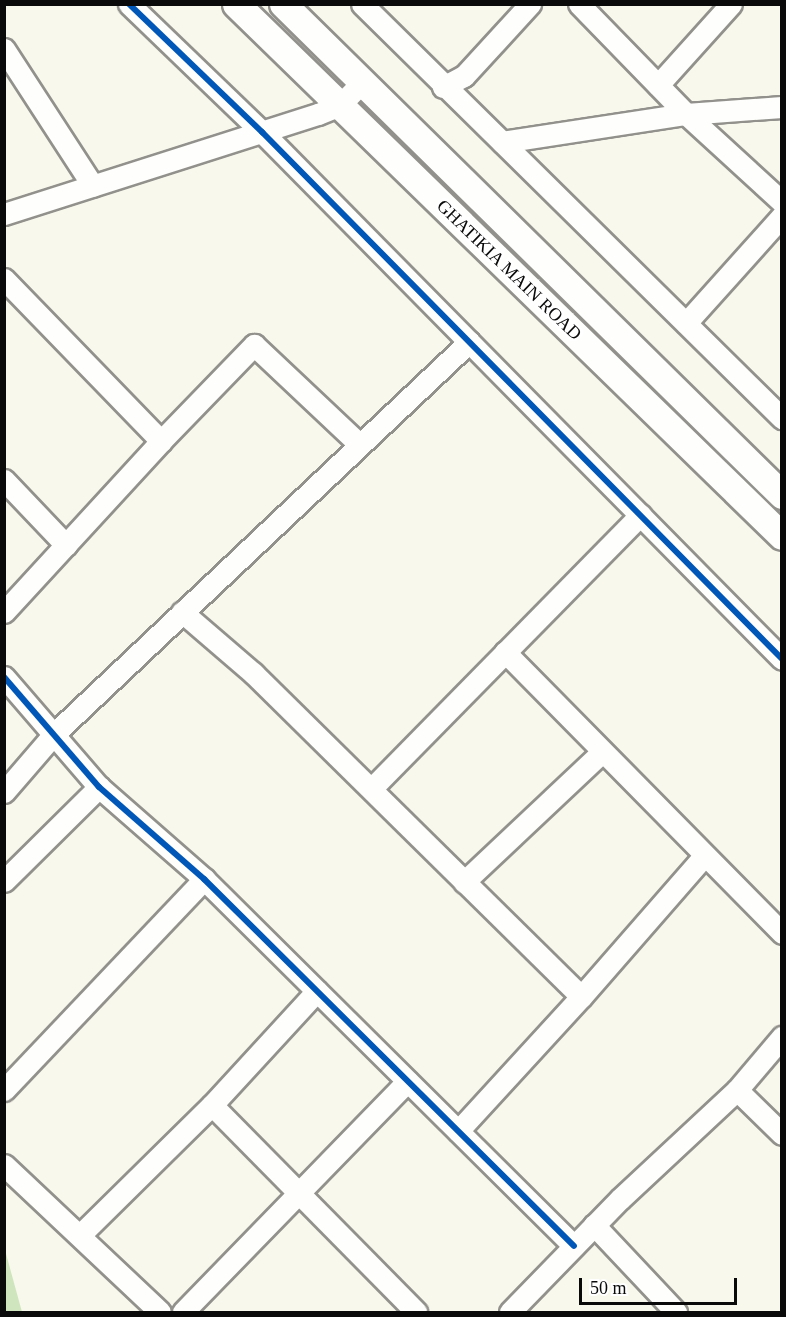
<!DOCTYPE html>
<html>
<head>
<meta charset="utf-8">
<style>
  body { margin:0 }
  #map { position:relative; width:786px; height:1317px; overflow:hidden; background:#f9f8ed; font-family:"Times New Roman",serif }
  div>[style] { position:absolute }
  .forest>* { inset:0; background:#cfe5bd }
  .roads { filter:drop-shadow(2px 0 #92918c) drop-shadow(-2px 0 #92918c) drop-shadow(0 2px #92918c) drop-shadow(0 -2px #92918c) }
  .minor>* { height:21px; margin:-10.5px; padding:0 10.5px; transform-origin:10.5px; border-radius:10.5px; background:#fefefc }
  .tertiary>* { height:27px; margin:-13.5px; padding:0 13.5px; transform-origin:13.5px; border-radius:13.5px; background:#fefefc }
  .cycleway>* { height:6px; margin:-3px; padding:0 3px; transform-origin:3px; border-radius:3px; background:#0057b8 }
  span { translate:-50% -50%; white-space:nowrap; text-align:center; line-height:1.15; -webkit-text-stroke:6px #fff; paint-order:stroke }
  .street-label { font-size:18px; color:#0a0a0a }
  .frame { position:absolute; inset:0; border:6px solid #0a0a0a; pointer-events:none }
  .scale { position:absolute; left:579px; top:1278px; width:158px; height:27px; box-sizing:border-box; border:3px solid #0a0a0a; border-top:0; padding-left:8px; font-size:18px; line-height:21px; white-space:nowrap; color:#0a0a0a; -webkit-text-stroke:4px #fff; paint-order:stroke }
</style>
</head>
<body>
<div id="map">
  <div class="forest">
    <div style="clip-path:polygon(5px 1250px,22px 1312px,5px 1312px)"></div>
  </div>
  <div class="roads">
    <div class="minor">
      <div style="left:129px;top:4px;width:185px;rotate:43.9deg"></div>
      <div style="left:262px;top:132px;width:740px;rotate:45.38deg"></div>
      <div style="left:362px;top:4px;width:590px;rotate:44.59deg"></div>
      <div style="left:579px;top:4px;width:153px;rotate:45.8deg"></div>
      <div style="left:686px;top:114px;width:96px;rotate:-4.2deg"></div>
      <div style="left:4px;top:49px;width:163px;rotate:57deg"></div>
      <div style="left:658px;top:85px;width:109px;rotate:-48deg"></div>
      <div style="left:443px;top:87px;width:24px;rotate:-28deg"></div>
      <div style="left:464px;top:76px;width:98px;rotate:-47.5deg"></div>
      <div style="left:502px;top:142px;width:186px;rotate:-8.7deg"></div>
      <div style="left:686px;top:114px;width:130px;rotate:42.5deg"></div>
      <div style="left:4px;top:214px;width:330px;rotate:-17.7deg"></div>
      <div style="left:318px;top:114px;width:24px;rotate:-22deg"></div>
      <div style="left:340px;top:105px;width:30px;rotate:-46deg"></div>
      <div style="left:4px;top:279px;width:226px;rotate:45.9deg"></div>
      <div style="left:161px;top:441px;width:134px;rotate:-45.9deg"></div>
      <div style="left:254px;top:345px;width:144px;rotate:43.3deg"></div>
      <div style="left:686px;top:323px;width:144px;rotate:-48.1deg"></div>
      <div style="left:4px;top:480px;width:90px;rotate:46.4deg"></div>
      <div style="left:4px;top:612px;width:232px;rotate:-47.4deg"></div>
      <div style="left:182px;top:612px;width:94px;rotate:40.7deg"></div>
      <div style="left:253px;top:673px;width:461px;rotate:44.6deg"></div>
      <div style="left:581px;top:997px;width:187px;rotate:-48.9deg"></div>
      <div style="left:505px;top:652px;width:395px;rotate:45.4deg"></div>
      <div style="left:4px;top:677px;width:145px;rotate:49.2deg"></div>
      <div style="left:99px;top:787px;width:140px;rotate:41.2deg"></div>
      <div style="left:204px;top:879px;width:521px;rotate:44.77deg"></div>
      <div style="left:372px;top:788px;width:383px;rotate:-45.5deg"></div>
      <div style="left:4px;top:792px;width:77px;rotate:-49.2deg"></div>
      <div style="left:54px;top:734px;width:571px;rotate:-43.37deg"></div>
      <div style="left:4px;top:881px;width:134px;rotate:-44.7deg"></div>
      <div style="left:464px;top:882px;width:188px;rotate:-43.3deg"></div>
      <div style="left:4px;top:1090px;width:291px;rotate:-46.5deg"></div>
      <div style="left:737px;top:1090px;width:70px;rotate:-49.7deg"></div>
      <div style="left:212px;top:1105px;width:291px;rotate:45.4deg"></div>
      <div style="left:458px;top:1131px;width:182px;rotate:-47.5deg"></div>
      <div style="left:4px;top:1165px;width:214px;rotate:43.3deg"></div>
      <div style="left:594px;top:1225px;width:120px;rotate:46.7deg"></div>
      <div style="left:80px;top:1235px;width:185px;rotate:-44.6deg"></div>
      <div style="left:212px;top:1105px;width:155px;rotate:-47.4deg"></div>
      <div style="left:183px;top:1312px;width:322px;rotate:-45.8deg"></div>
      <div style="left:510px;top:1312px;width:158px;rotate:-45.8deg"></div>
      <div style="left:620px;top:1199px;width:160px;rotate:-43deg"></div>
      <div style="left:737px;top:1090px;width:63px;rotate:44.4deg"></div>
    </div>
    <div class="tertiary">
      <div style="left:236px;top:4px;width:762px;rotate:44.26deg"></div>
      <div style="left:283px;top:4px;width:700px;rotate:44.54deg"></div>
    </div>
  </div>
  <div class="cycleway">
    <div style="left:129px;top:4px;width:185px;rotate:43.9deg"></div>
    <div style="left:262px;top:132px;width:740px;rotate:45.38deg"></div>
    <div style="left:4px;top:677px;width:145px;rotate:49.2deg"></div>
    <div style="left:99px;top:787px;width:140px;rotate:41.2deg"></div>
    <div style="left:204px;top:879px;width:521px;rotate:44.77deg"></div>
  </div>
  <div class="street-label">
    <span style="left:509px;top:270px;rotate:44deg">GHATIKIA MAIN ROAD</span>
  </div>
  <div class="frame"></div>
  <div class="scale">50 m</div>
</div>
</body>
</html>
